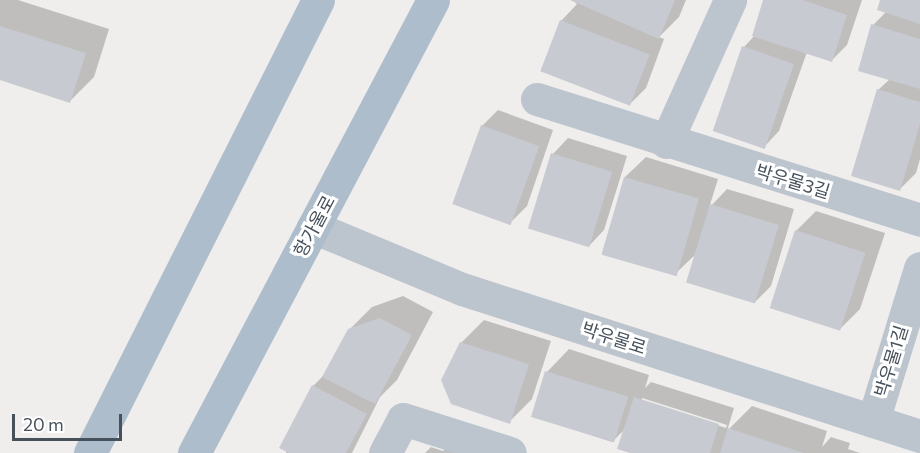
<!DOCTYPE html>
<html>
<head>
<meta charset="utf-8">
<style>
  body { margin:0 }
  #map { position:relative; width:920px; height:453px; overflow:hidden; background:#f0eded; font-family:Commissioner,"Noto Sans KR",sans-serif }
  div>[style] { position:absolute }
  .shadow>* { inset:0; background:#0003 }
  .building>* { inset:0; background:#c7cad0; transform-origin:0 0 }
  .minor>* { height:33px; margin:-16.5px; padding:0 16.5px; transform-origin:16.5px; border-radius:16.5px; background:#bcc5cd }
  .major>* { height:33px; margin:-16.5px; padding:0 16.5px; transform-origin:16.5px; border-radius:16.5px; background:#adbdcc }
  span { translate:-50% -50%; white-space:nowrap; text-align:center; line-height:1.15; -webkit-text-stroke:6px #fff; paint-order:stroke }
  .street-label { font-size:18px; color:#46515b }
  .scale { position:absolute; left:12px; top:414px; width:110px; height:27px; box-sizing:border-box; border:3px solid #46515b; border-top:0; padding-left:8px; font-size:18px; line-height:21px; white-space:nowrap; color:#46515b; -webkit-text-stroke:4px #fff; paint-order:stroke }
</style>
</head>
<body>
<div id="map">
  <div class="shadow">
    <div style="clip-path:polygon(0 0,18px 0,109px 29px,94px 77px,70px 101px,0 79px)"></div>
    <div style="clip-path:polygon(572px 0,686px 0,679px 17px,659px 37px,664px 39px,646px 88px,630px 104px,561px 21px,577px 4px)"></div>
    <div style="clip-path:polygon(765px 0,862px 0,847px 45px,832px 60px,807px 52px,779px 131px,764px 147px,744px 47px,755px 35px)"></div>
    <div style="clip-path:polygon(881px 0,920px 0,920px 159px,916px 173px,900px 189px,878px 90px,890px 79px,873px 25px,886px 12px)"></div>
    <div style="clip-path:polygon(498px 110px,553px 130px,527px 206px,511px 222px,482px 126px)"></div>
    <div style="clip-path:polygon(568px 138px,627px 156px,604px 230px,589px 246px,553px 154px)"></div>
    <div style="clip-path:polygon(646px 157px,718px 179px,709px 208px,727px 189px,794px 209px,771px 286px,755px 302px,698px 252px,674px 275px,602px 253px,625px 177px)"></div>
    <div style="clip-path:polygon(816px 211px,885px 233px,860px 309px,840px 329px,796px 231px)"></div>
    <div style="clip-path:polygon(403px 296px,433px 312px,397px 380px,380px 397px,352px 453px,286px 453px,313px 386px,326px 373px,349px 330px,372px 307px)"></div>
    <div style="clip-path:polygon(484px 320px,551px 341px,532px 399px,509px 422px,461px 343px)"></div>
    <div style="clip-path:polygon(evenodd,569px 349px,649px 375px,645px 388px,651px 382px,734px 408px,727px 431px,752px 406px,827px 431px,822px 447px,831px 437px,850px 443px,848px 449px,860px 453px,635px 453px,625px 429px,612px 442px,532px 416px,547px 372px,569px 349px,642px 398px,727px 425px,726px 428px,642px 401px,642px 398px)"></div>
    <div style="clip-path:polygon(450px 444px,479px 453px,425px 453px,431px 447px,443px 451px)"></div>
  </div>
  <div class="building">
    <div style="clip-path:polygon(570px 0,675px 0,659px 39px)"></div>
    <div style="clip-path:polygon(763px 0,803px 0,847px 15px,832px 62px,752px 36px)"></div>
    <div style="clip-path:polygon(880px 0,920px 0,920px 24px,877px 10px)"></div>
    <div style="left:560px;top:20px;width:96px;height:55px;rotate:21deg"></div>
    <div style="clip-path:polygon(871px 24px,920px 39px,920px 89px,858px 71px)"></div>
    <div style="clip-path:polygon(0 26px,86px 53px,70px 103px,0 80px)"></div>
    <div style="left:742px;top:46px;width:55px;height:90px;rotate:19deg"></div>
    <div style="clip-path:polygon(877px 89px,920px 102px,920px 124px,900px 191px,851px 176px)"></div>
    <div style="left:481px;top:125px;width:62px;height:84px;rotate:20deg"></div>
    <div style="left:551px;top:153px;width:64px;height:79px;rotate:17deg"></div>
    <div style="left:624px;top:177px;width:78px;height:81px;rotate:16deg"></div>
    <div style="left:710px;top:204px;width:72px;height:82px;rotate:17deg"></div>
    <div style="left:795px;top:230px;width:74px;height:82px;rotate:18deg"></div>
    <div style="clip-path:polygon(380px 318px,412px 335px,375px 404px,322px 377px,348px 329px)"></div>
    <div style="clip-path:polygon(460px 342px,529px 364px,510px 424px,451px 404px,441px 380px)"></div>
    <div style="left:545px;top:371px;width:87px;height:48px;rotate:17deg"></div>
    <div style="clip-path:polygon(312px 385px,367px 414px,346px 453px,289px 453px,279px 448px)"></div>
    <div style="clip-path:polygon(634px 397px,719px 424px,710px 453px,630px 453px,617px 449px)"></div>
    <div style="clip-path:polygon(728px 428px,804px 453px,720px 453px)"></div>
  </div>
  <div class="minor">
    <div style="left:537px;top:99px;width:402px;rotate:17.5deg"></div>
    <div style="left:666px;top:142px;width:156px;rotate:-65.7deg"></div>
    <div style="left:313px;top:227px;width:161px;rotate:22.6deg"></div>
    <div style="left:462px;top:289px;width:481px;rotate:17.8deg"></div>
    <div style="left:873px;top:421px;width:160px;rotate:-72.9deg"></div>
    <div style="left:385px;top:453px;width:38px;rotate:-62deg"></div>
    <div style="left:403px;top:419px;width:112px;rotate:17.6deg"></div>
  </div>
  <div class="major">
    <div style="left:90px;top:453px;width:507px;rotate:-63.28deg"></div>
    <div style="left:194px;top:453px;width:512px;rotate:-62.18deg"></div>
  </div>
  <div class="street-label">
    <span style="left:793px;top:181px;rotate:17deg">박우물3길</span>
    <span style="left:314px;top:226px;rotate:-62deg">항가울로</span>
    <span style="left:614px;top:338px;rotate:18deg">박우물로</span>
    <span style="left:891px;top:361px;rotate:-73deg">박우물1길</span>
  </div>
  <div class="scale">20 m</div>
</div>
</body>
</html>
